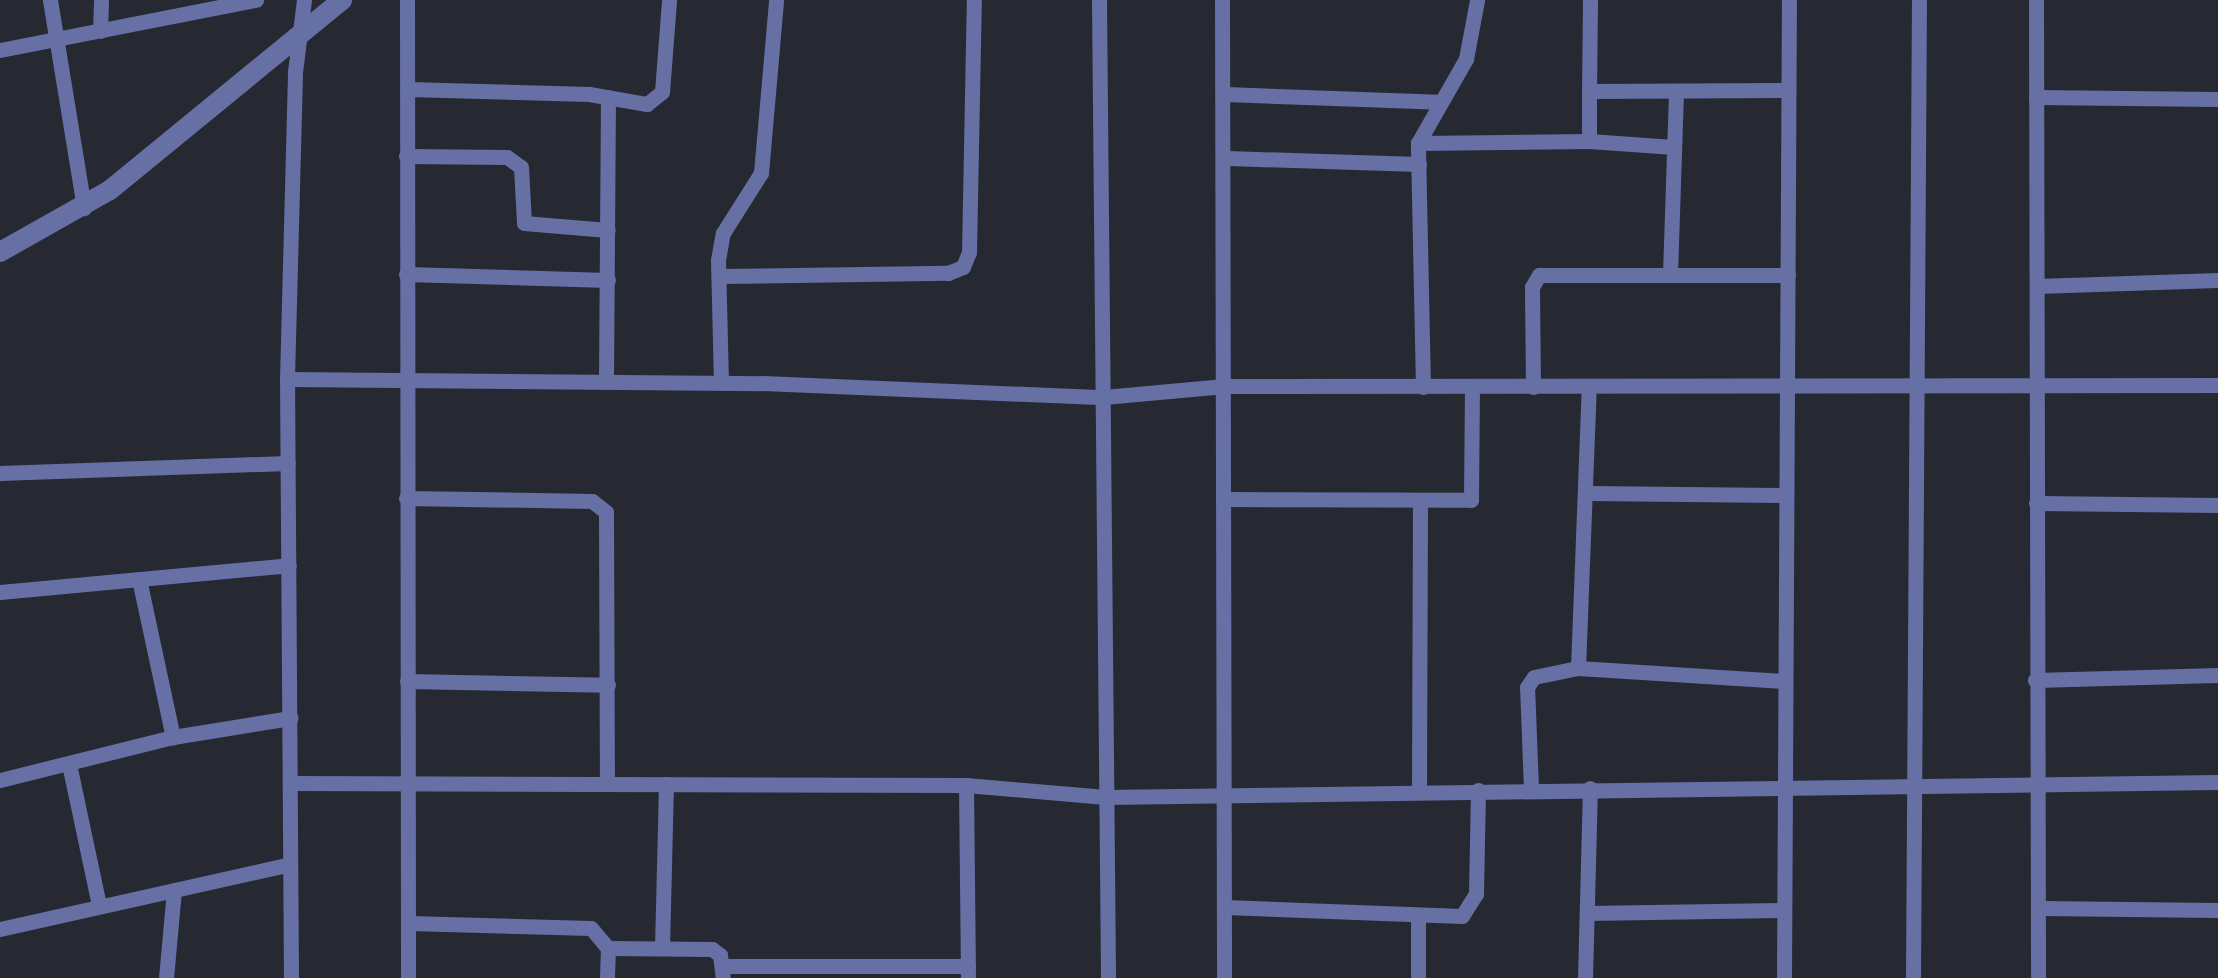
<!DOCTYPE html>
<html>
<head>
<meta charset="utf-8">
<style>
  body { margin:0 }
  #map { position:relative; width:2218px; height:978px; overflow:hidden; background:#272932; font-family:Raleway,sans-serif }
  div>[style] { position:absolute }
  .minor>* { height:15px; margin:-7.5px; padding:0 7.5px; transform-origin:7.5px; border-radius:7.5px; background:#6670a4 }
  .tertiary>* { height:20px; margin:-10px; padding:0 10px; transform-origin:10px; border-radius:10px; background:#6670a4 }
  span { translate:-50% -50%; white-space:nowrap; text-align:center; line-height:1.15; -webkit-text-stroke:10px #111216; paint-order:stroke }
</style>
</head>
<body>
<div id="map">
  <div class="minor">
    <div style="left:50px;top:0;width:211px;rotate:80.7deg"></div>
    <div style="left:407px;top:0;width:978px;rotate:89.94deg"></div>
    <div style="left:1099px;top:0;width:978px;rotate:89.47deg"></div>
    <div style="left:1222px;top:0;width:978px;rotate:89.88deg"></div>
    <div style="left:1590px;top:0;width:91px;rotate:90.6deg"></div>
    <div style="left:1589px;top:91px;width:199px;rotate:-0.3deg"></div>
    <div style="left:2036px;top:0;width:978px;rotate:89.88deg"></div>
    <div style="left:100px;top:31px;width:31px;rotate:-88deg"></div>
    <div style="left:0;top:50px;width:261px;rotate:-11.1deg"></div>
    <div style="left:407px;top:89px;width:182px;rotate:1.6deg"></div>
    <div style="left:589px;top:94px;width:59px;rotate:9.8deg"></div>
    <div style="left:647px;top:104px;width:19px;rotate:-39deg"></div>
    <div style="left:662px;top:92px;width:92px;rotate:-85.6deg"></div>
    <div style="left:1225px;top:94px;width:214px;rotate:2.1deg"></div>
    <div style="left:2036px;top:97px;width:182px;rotate:0.6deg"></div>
    <div style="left:1589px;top:141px;width:85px;rotate:4deg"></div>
    <div style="left:1418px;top:143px;width:171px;rotate:-0.7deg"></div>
    <div style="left:1589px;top:141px;width:50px;rotate:-90deg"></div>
    <div style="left:406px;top:156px;width:101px;rotate:0.6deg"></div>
    <div style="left:507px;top:157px;width:17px;rotate:36deg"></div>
    <div style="left:521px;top:167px;width:56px;rotate:86.9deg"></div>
    <div style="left:524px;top:223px;width:84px;rotate:4.8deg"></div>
    <div style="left:1227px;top:158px;width:192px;rotate:1.8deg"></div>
    <div style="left:406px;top:274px;width:202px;rotate:1.7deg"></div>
    <div style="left:1670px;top:274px;width:183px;rotate:-88.1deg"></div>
    <div style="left:719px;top:276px;width:229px;rotate:-0.8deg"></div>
    <div style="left:948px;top:273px;width:16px;rotate:-22deg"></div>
    <div style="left:963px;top:267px;width:16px;rotate:-68deg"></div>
    <div style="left:969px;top:252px;width:252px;rotate:-88.9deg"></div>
    <div style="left:2037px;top:286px;width:181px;rotate:-1.9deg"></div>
    <div style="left:287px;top:379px;width:476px;rotate:0.5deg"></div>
    <div style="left:763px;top:383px;width:341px;rotate:2.4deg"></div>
    <div style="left:1104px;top:397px;width:121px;rotate:-5.2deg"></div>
    <div style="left:1224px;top:386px;width:994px;rotate:-0.06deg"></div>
    <div style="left:606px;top:382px;width:285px;rotate:-89.6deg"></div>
    <div style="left:721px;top:383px;width:123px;rotate:-91.4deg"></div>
    <div style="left:718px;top:260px;width:27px;rotate:-80deg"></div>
    <div style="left:723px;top:233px;width:71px;rotate:-57.7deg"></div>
    <div style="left:761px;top:173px;width:174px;rotate:-85deg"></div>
    <div style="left:1423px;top:387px;width:244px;rotate:-91.2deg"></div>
    <div style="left:1418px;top:143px;width:97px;rotate:-60.3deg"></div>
    <div style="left:1466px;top:59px;width:60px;rotate:-79.4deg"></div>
    <div style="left:1533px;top:387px;width:100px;rotate:-90.6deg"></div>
    <div style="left:1532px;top:287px;width:14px;rotate:-60deg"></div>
    <div style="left:1539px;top:275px;width:249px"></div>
    <div style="left:0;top:473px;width:288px;rotate:-2deg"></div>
    <div style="left:1587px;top:493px;width:198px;rotate:0.6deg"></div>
    <div style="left:406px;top:498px;width:186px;rotate:0.9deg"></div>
    <div style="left:592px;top:501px;width:18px;rotate:38deg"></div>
    <div style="left:606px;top:512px;width:272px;rotate:89.8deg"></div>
    <div style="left:1224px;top:499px;width:247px;rotate:0.2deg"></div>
    <div style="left:1471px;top:500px;width:113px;rotate:-89.5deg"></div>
    <div style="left:2036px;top:503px;width:182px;rotate:0.6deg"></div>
    <div style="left:139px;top:579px;width:162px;rotate:77.9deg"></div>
    <div style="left:0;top:592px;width:290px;rotate:-5.3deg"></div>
    <div style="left:1578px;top:668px;width:280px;rotate:-87.8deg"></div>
    <div style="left:2035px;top:680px;width:183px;rotate:-1.6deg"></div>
    <div style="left:407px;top:681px;width:201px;rotate:1.1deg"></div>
    <div style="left:69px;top:764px;width:144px;rotate:78deg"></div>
    <div style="left:0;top:780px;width:178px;rotate:-14deg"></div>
    <div style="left:173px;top:737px;width:119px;rotate:-9.2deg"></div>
    <div style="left:291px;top:783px;width:675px;rotate:0.17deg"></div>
    <div style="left:966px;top:785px;width:140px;rotate:4.9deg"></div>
    <div style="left:1105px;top:797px;width:1113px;rotate:-0.77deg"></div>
    <div style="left:966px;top:785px;width:193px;rotate:89.4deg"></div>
    <div style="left:1531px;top:789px;width:102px;rotate:-92.2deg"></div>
    <div style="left:1527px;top:687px;width:12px;rotate:-55deg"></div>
    <div style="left:1534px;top:677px;width:45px;rotate:-11.6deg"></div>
    <div style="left:1578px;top:668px;width:207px;rotate:3.6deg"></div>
    <div style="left:1419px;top:791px;width:290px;rotate:-89.8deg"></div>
    <div style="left:1225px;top:907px;width:237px;rotate:2.2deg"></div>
    <div style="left:1462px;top:916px;width:26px;rotate:-58deg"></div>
    <div style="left:1476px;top:894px;width:104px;rotate:-88.9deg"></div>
    <div style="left:2038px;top:908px;width:180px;rotate:0.6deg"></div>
    <div style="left:1587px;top:913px;width:197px;rotate:-0.9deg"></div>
    <div style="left:1418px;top:916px;width:62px;rotate:90deg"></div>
    <div style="left:408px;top:923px;width:183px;rotate:1.6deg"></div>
    <div style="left:591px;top:928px;width:26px;rotate:50deg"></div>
    <div style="left:608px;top:948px;width:30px;rotate:92deg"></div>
    <div style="left:0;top:929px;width:294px;rotate:-12.6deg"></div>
    <div style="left:608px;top:948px;width:104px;rotate:0.6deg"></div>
    <div style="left:712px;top:949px;width:10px;rotate:37deg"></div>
    <div style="left:720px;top:955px;width:23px;rotate:83deg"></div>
    <div style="left:662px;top:948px;width:164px;rotate:-88.6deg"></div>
    <div style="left:723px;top:966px;width:245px"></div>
    <div style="left:166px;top:978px;width:88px;rotate:-84.8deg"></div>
    <div style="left:291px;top:978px;width:599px;rotate:-90.38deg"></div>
    <div style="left:287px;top:379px;width:307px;rotate:-88.5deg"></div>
    <div style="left:295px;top:72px;width:73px;rotate:-82.9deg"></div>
    <div style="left:1585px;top:978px;width:190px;rotate:-88.5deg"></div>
    <div style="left:1784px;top:978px;width:978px;rotate:-89.71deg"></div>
    <div style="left:1913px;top:978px;width:978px;rotate:-89.65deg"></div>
  </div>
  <div class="tertiary">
    <div style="left:0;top:252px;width:126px;rotate:-29.4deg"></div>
    <div style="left:110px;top:190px;width:300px;rotate:-39.3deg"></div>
  </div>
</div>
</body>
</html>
